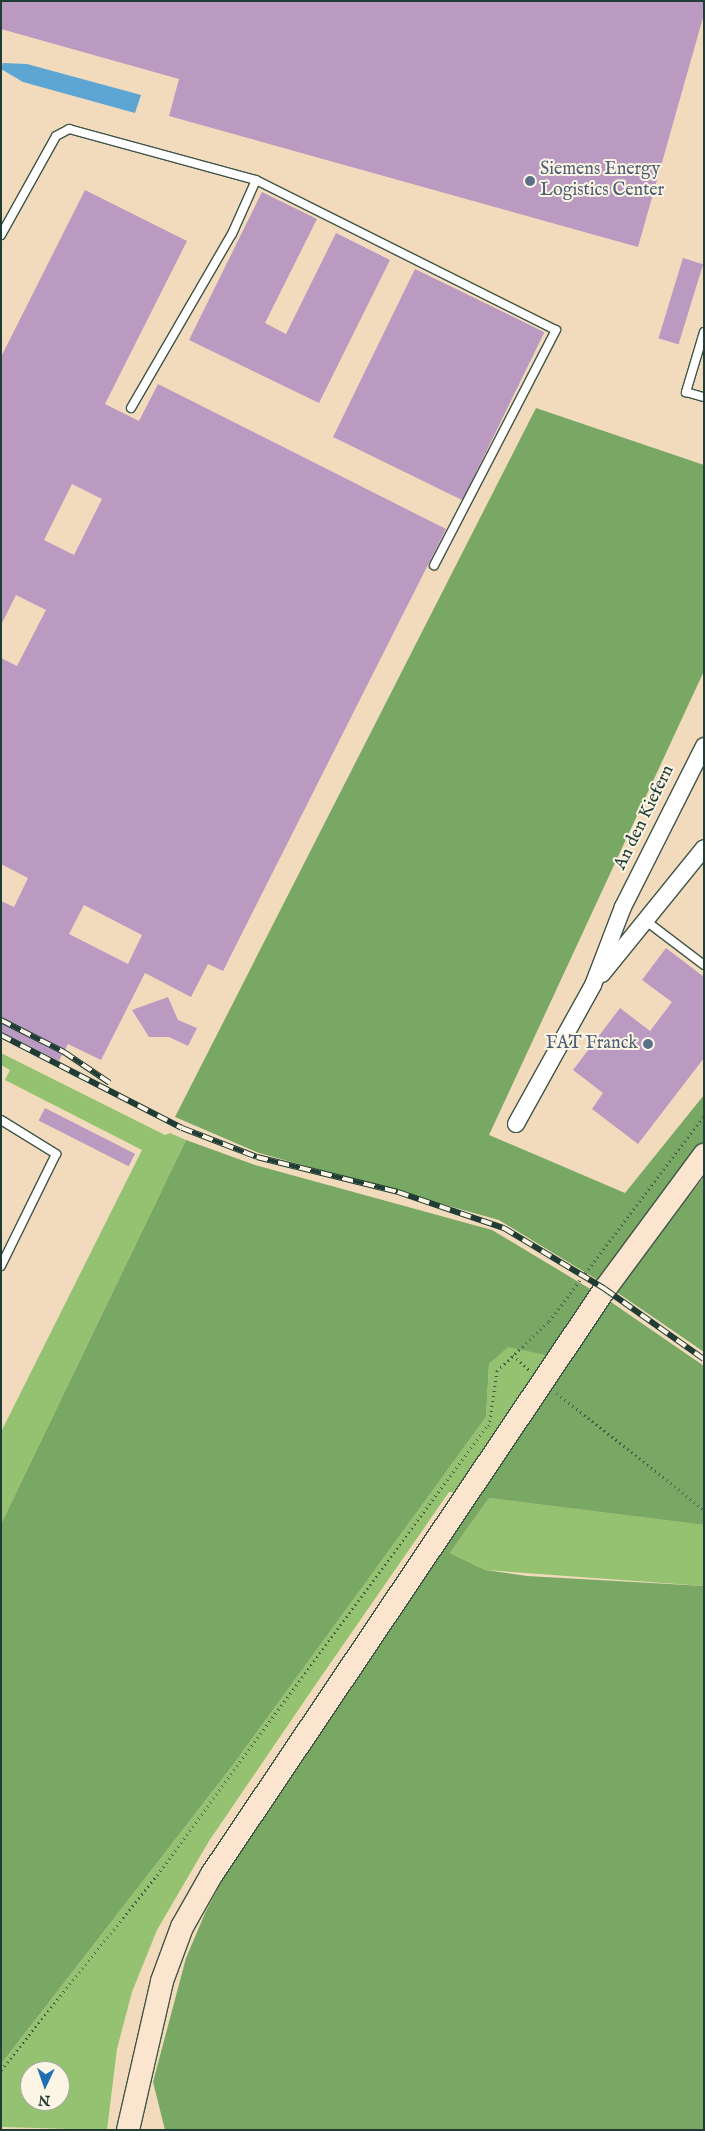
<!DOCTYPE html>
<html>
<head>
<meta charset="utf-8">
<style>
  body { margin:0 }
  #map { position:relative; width:705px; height:2131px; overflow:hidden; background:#f2dbbc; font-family:"IM FELL English",serif }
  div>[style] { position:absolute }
  .green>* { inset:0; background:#95c271 }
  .forest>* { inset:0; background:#78a863 }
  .water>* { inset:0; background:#5da6d4 }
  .building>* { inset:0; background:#bb9ac2; transform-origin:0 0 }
  .path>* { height:3px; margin-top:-1.5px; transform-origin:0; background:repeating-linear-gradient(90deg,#3f5548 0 1px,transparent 0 5px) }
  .roads { filter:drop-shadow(1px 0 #3f5548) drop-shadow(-1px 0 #3f5548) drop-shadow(0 1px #3f5548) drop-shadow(0 -1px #3f5548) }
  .service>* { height:8px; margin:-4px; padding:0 4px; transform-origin:4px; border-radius:4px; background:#fff }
  .minor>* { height:16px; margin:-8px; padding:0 8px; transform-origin:8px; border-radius:8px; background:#fff }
  .secondary>* { height:22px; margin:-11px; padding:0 11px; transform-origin:11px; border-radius:11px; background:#fbe5cf }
  .rail>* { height:5.5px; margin-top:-2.75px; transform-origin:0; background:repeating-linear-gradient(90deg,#fcf5e5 0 11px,#1f3d34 0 22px); box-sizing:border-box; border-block:1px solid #1f3d34 }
  .dots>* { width:14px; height:14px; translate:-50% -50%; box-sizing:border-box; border:2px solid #fcf5e5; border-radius:50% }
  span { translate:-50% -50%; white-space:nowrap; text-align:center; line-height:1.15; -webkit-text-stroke:4px #fcf5e5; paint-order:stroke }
  .service-label { font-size:18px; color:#4e5e75 }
  .left { translate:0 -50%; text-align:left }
  .right { translate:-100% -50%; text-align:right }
  .street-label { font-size:18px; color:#1f3d34 }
  .frame { position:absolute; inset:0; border:2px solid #1f3d34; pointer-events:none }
  .north { position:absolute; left:20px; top:2061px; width:50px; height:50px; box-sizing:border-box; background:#fcf5e5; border:1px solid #a4ab9e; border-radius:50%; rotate:183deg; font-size:14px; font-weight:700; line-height:20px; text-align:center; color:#1f3d34 }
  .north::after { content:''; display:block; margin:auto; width:18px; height:22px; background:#1f6fb2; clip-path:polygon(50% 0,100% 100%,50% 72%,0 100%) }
</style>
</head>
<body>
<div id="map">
  <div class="green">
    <div style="clip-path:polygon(1px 1053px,165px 1135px,170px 1133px,186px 1140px,1px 1524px,1px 1432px,142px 1150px,5px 1080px,10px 1070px,1px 1065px)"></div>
    <div style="clip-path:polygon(evenodd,508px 1346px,550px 1356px,457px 1493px,449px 1492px,316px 1684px,209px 1841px,157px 1930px,132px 1992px,117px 2049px,107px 2130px,1px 2127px,1px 2064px,233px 1765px,486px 1417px,489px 1364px,508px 1346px,30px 2071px,60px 2071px,60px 2101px,30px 2101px,30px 2071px)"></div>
    <div style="clip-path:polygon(489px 1498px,704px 1525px,704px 1586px,485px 1570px,450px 1553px)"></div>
  </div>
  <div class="forest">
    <div style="clip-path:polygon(536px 408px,704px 465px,704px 671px,489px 1135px,625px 1193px,704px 1095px,704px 1144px,601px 1282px,499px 1220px,259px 1153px,175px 1117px)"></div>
    <div style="clip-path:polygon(186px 1140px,255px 1165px,492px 1230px,592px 1290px,550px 1356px,508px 1347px,489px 1364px,486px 1417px,233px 1765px,1px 2064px,1px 1524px)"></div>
    <div style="clip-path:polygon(704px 1177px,704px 1352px,615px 1291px)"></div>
    <div style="clip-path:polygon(608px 1300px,704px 1366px,704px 1525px,489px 1498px,450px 1553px,485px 1570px,527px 1576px,704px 1586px,704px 2130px,165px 2130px,153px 2082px,186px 1958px,206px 1911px,231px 1864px)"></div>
  </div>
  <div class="water">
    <div style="clip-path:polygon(3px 63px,27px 64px,141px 95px,135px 113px,23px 82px,1px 69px)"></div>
  </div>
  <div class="building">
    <div style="clip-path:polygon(1px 1px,704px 1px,704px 14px,638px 247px,169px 116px,179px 79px,1px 29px)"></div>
    <div style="clip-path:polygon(evenodd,85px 190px,187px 241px,105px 404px,139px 421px,158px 384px,446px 529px,223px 971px,208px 964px,191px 997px,145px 973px,101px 1060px,68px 1044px,59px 1061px,1px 1032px,1px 901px,14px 907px,28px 878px,1px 864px,1px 658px,17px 666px,46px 610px,16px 595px,1px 625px,1px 357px,85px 190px,72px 484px,102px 499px,74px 555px,44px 540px,72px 484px,85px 190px,84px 905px,142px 935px,128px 964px,69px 934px,84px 905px)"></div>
    <div style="clip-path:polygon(262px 192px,317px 219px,265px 323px,286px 334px,336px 233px,390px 260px,319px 403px,189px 340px)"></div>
    <div style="left:683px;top:258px;width:21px;height:84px;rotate:17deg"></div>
    <div style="left:415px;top:269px;width:144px;height:187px;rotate:26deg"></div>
    <div style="clip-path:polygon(666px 948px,704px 977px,704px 1058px,638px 1144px,592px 1109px,603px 1093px,573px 1070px,620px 1008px,650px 1031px,672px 1002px,642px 980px)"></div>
    <div style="clip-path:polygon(168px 997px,178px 1020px,197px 1028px,188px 1046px,169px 1037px,149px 1037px,132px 1010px)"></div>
    <div style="left:45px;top:1108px;width:101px;height:14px;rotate:27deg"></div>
  </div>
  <div class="path">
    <div style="left:513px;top:1355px;width:22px;rotate:43deg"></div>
    <div style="left:557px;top:1393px;width:188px;rotate:38.5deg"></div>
    <div style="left:489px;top:1426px;width:56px;rotate:-81.7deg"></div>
    <div style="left:497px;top:1371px;width:72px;rotate:-43.9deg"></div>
    <div style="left:549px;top:1321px;width:258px;rotate:-53deg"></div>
    <div style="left:1px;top:2070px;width:250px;rotate:-51.3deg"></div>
    <div style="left:157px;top:1875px;width:559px;rotate:-53.72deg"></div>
  </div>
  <div class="roads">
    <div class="service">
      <div style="left:1px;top:235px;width:113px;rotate:-60.9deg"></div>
      <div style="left:56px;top:136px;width:15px;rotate:-28deg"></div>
      <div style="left:69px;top:129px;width:194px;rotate:15.3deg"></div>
      <div style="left:256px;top:180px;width:335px;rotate:26.6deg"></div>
      <div style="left:556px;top:330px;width:265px;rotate:117.4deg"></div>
      <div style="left:704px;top:332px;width:63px;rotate:106.7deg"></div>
      <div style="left:686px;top:392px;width:19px;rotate:16deg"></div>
      <div style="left:131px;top:408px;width:201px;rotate:-59.9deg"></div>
      <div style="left:232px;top:234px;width:59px;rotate:-66deg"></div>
      <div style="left:646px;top:921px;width:73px;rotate:37.2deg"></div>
      <div style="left:1px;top:1120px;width:65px;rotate:31.7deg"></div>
      <div style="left:56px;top:1154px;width:125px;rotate:116.2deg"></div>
    </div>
    <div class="minor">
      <div style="left:602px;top:974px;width:162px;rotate:-51deg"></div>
      <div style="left:516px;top:1124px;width:159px;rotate:-61deg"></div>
      <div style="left:593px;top:985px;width:84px;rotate:-69deg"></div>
      <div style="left:623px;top:907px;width:180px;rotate:-63.3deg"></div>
    </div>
    <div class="secondary">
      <div style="left:128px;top:2130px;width:153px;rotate:-77.1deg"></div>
      <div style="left:162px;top:1981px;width:58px;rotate:-69.7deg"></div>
      <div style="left:182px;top:1927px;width:61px;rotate:-60.5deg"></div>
      <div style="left:212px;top:1874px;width:705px;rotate:-56.11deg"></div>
      <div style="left:605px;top:1289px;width:167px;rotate:-53.5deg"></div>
    </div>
  </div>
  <div class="rail">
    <div style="left:1px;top:1020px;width:71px;rotate:26.9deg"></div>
    <div style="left:64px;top:1052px;width:55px;rotate:34deg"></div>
    <div style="left:1px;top:1035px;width:203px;rotate:27.2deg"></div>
    <div style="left:182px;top:1128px;width:80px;rotate:21.1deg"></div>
    <div style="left:257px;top:1157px;width:145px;rotate:13.9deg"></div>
    <div style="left:398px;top:1192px;width:112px;rotate:18.8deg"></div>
    <div style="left:504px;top:1228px;width:118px;rotate:31.1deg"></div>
    <div style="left:605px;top:1289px;width:121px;rotate:35.3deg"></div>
  </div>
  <div class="dots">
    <div style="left:530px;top:181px;background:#5c6f8a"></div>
    <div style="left:648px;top:1044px;background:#5c6f8a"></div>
  </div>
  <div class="service-label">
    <span class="left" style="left:540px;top:181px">Siemens Energy<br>Logistics Center</span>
    <span class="right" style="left:638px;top:1044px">FAT Franck</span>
  </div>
  <div class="street-label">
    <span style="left:645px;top:818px;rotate:-64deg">An den Kiefern</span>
  </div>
  <div class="frame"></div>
  <div class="north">N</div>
</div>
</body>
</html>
